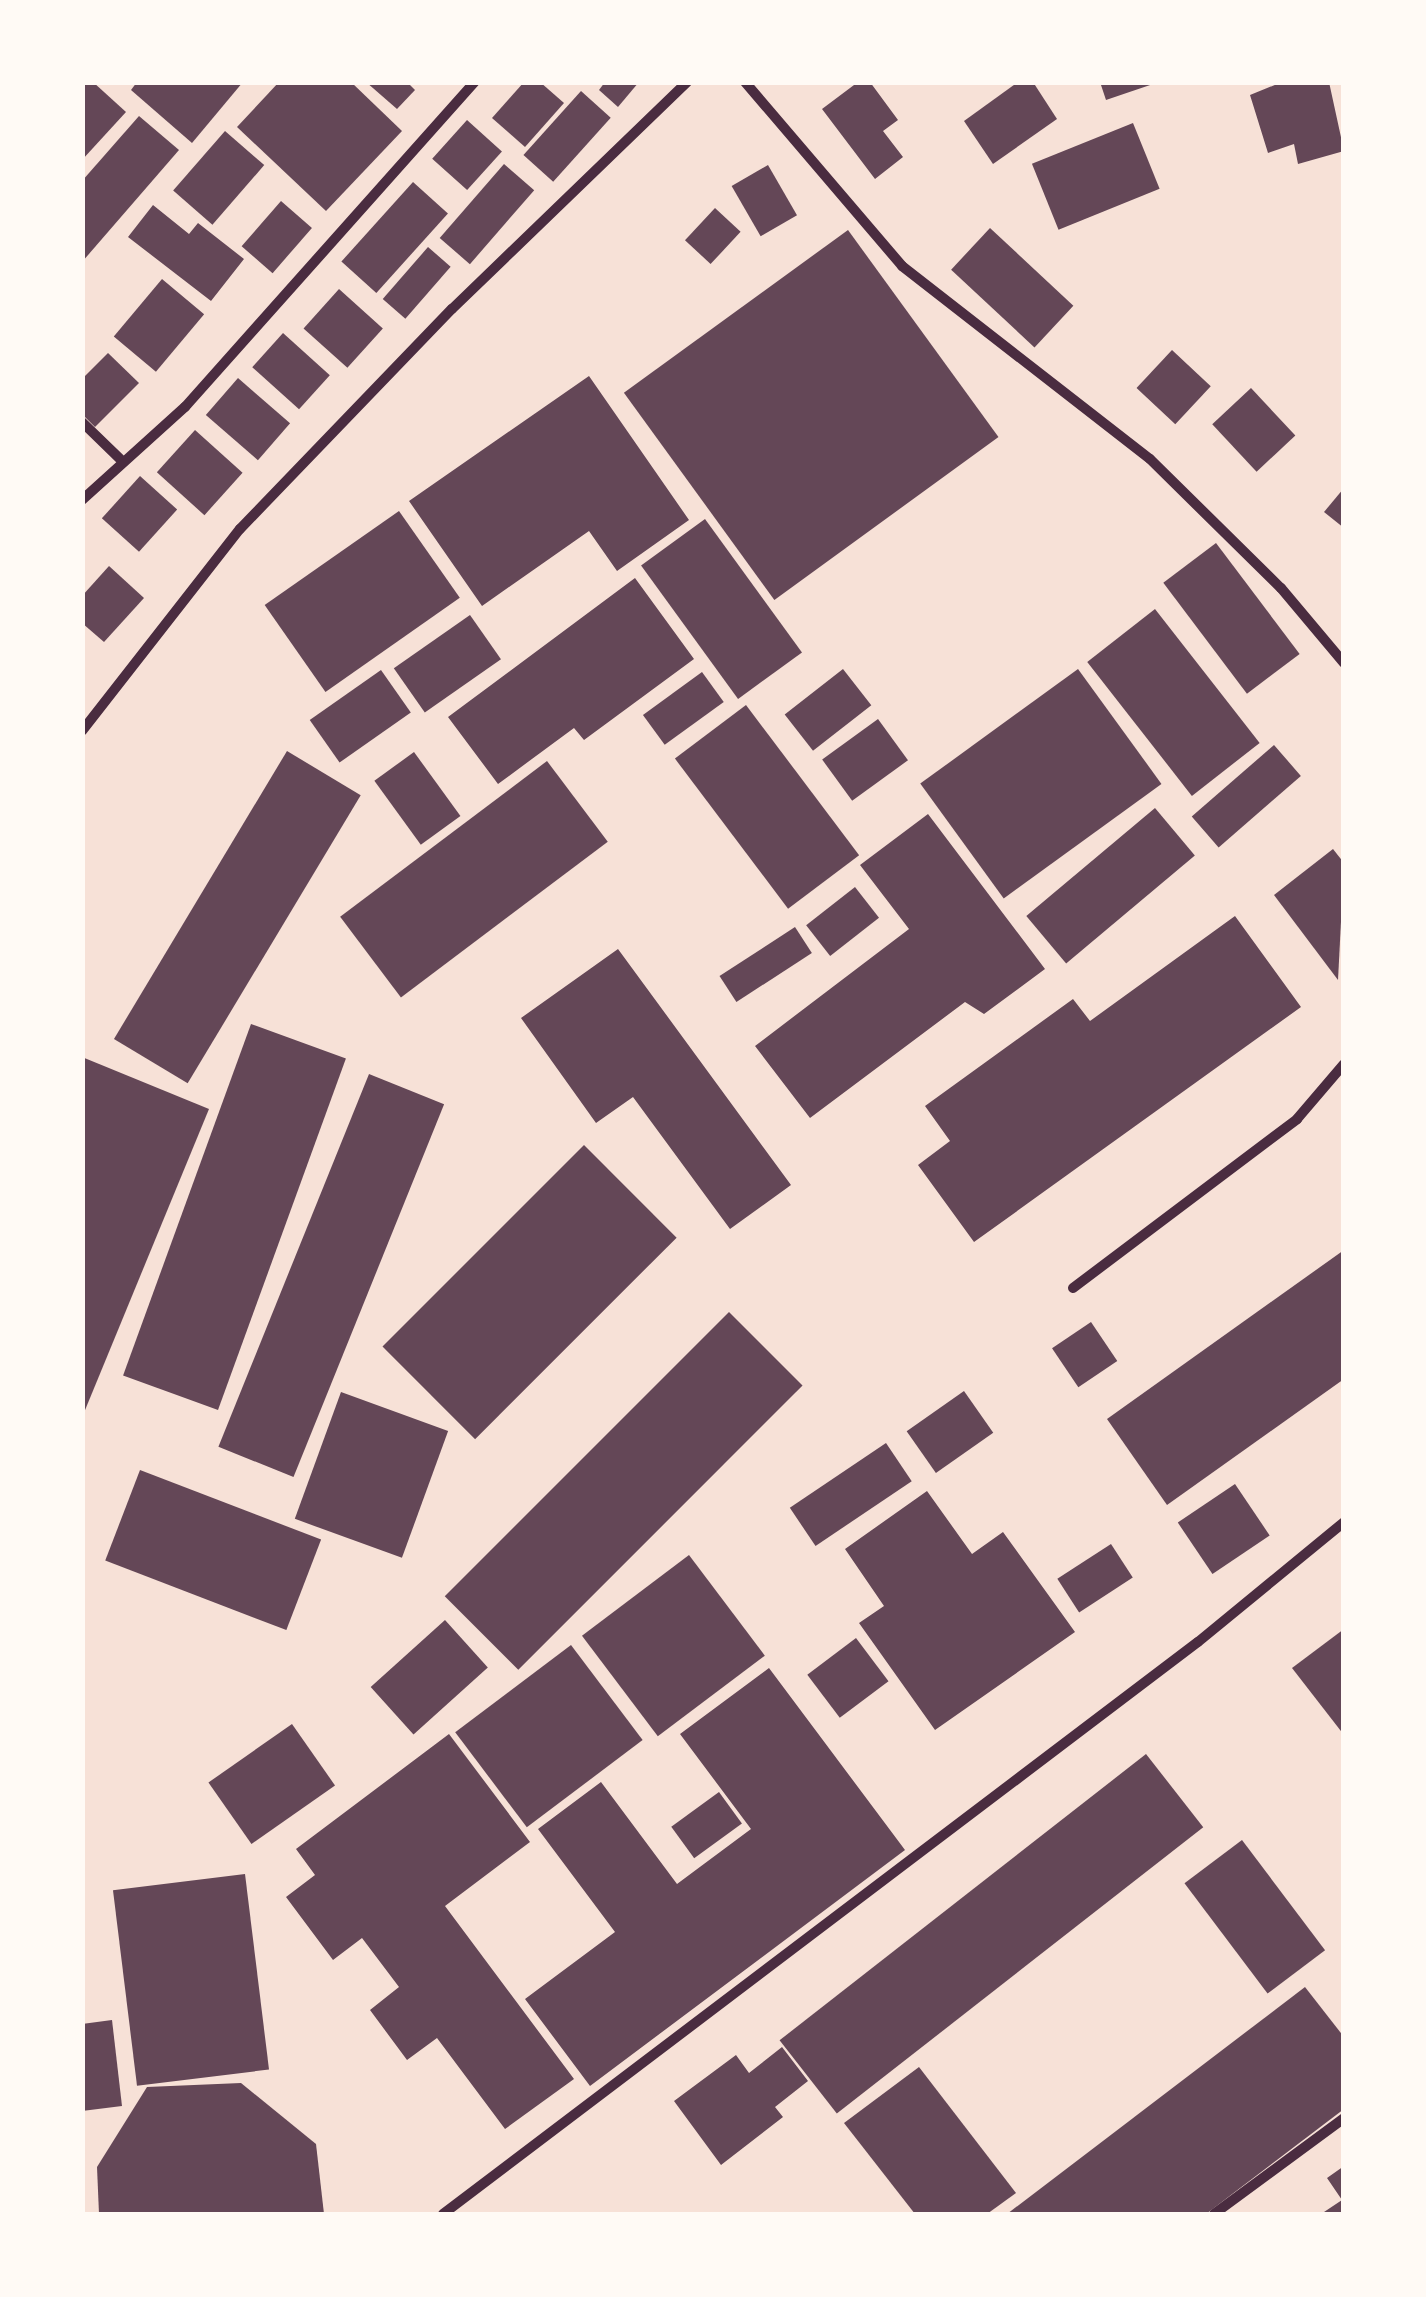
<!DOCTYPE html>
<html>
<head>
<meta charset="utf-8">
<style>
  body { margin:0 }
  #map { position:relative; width:1426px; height:2297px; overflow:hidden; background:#f7e1d7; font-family:Inter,sans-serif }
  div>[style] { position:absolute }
  .building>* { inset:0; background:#644757; transform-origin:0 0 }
  .minor>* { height:10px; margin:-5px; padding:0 5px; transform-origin:5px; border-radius:5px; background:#4a2c40 }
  span { translate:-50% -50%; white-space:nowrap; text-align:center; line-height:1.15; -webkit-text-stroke:8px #fffaf5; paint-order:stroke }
  .frame { position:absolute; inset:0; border:85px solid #fffaf5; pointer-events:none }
</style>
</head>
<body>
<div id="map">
  <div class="building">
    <div style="clip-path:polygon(82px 82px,93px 82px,126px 112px,82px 160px)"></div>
    <div style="clip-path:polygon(137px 82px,243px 82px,192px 143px,131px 90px)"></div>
    <div style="clip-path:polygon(279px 82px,351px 82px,402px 131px,326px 211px,237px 127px)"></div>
    <div style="clip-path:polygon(366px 82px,407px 82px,415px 90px,397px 109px)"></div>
    <div style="clip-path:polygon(524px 82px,540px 82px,564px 103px,525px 147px,492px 118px)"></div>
    <div style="clip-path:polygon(605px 82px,639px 82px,618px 107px,599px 90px)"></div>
    <div style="clip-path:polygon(858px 82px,870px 82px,898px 120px,883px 131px,903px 157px,875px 179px,822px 109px)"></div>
    <div style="clip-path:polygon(1018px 82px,1033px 82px,1057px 119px,993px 164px,964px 121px)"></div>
    <div style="clip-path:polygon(1100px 82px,1155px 82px,1156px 83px,1106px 100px)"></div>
    <div style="clip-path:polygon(1282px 82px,1329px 82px,1344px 151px,1298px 164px,1294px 144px,1268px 153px,1250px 95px)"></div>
    <div style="left:581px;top:91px;width:40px;height:86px;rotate:42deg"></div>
    <div style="clip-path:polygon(139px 116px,179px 150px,82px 262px,82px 181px)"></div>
    <div style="left:467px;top:120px;width:47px;height:52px;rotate:42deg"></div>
    <div style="left:1133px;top:123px;width:71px;height:109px;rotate:68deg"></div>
    <div style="left:225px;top:131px;width:52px;height:79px;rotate:41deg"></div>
    <div style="left:504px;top:164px;width:40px;height:98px;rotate:41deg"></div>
    <div style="left:768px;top:165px;width:58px;height:42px;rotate:60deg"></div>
    <div style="left:413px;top:182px;width:47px;height:107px;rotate:42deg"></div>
    <div style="left:281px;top:201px;width:41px;height:60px;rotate:41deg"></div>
    <div style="clip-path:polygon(153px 205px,189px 234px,198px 223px,244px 259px,211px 301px,128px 237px)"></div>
    <div style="left:715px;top:208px;width:35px;height:44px;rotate:43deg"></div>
    <div style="left:990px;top:228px;width:114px;height:57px;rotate:43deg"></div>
    <div style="left:848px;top:230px;width:256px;height:277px;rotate:54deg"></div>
    <div style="left:428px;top:247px;width:30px;height:69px;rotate:41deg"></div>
    <div style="left:162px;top:279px;width:55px;height:75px;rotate:40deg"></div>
    <div style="left:339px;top:289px;width:59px;height:53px;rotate:42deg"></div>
    <div style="left:283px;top:333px;width:63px;height:46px;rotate:42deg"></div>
    <div style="left:1172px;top:350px;width:53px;height:52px;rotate:43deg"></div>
    <div style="clip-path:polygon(108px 353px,139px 383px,95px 427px,82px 414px,82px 379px)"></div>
    <div style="clip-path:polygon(589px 376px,689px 520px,617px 571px,589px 531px,482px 606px,409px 501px)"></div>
    <div style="left:238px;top:378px;width:69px;height:49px;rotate:41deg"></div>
    <div style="left:1251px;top:388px;width:65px;height:53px;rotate:47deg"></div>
    <div style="left:195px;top:430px;width:64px;height:57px;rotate:42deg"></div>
    <div style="left:140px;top:476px;width:50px;height:57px;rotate:42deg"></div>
    <div style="clip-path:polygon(1344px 488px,1344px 528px,1324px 512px)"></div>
    <div style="left:399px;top:511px;width:106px;height:164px;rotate:55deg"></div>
    <div style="left:705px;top:519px;width:165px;height:79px;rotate:54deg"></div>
    <div style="left:1216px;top:543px;width:139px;height:66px;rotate:53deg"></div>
    <div style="clip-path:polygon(109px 566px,144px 598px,104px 642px,82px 623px,82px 596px)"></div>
    <div style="clip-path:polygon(635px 578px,694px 659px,584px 740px,574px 728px,498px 784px,448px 717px)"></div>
    <div style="left:1155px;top:609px;width:170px;height:86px;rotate:52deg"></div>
    <div style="left:470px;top:615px;width:54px;height:93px;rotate:55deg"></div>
    <div style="left:843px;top:669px;width:46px;height:74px;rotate:52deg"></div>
    <div style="left:1078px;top:669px;width:142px;height:195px;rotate:54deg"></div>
    <div style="left:381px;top:670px;width:52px;height:87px;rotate:55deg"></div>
    <div style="left:702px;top:672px;width:37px;height:73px;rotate:54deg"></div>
    <div style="left:746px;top:705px;width:188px;height:89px;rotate:53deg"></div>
    <div style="left:878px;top:719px;width:51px;height:69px;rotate:54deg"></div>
    <div style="left:1274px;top:745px;width:41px;height:109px;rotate:49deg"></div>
    <div style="left:287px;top:751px;width:86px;height:336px;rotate:31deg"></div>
    <div style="left:414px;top:752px;width:79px;height:49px;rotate:54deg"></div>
    <div style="left:547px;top:761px;width:101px;height:259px;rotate:53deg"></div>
    <div style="left:1155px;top:808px;width:62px;height:168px;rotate:50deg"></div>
    <div style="clip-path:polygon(928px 814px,1045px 969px,984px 1014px,965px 1002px,810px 1118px,755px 1046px,909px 929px,860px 865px)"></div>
    <div style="clip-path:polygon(1333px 849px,1344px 863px,1338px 980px,1274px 895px)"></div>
    <div style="left:855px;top:887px;width:39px;height:62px;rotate:52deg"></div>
    <div style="clip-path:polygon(1235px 916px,1301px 1007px,974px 1242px,918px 1165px,950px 1141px,925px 1106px,1073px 999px,1090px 1021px)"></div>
    <div style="left:795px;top:927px;width:31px;height:90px;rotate:57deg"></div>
    <div style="clip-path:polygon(618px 949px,791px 1185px,730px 1229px,633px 1097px,596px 1123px,521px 1018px)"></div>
    <div style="left:251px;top:1024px;width:101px;height:374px;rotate:20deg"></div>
    <div style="clip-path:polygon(82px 1057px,209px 1109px,83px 1415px,82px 1415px)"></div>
    <div style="left:369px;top:1074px;width:81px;height:402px;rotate:22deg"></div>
    <div style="left:584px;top:1145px;width:131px;height:285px;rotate:45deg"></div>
    <div style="clip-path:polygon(1344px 1250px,1344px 1379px,1167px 1505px,1107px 1419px)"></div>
    <div style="left:729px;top:1312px;width:104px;height:402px;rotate:45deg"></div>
    <div style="left:1091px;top:1322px;width:47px;height:47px;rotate:56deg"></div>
    <div style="left:964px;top:1391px;width:51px;height:70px;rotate:55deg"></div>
    <div style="left:341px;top:1392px;width:114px;height:135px;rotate:20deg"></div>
    <div style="left:886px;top:1443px;width:46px;height:116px;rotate:56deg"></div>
    <div style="left:140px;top:1470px;width:194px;height:97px;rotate:21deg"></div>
    <div style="left:1235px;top:1484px;width:62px;height:69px;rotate:56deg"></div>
    <div style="clip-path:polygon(927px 1491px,972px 1554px,1003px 1532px,1075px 1632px,935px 1730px,859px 1623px,884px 1606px,845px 1549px)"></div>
    <div style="left:1111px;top:1544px;width:40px;height:64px;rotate:57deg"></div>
    <div style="left:689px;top:1555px;width:126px;height:134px;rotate:53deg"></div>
    <div style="left:445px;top:1620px;width:64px;height:100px;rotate:48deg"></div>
    <div style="clip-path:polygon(1344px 1629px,1344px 1735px,1292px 1668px)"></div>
    <div style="left:856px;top:1638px;width:54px;height:61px;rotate:53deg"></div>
    <div style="left:571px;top:1645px;width:119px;height:145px;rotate:53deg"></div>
    <div style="clip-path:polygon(769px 1668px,905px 1850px,590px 2086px,525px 1999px,615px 1932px,538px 1829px,601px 1782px,677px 1884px,751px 1829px,680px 1734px)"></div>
    <div style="left:292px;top:1724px;width:75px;height:102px;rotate:55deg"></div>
    <div style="clip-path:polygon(449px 1734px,530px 1842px,445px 1906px,574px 2079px,505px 2129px,437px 2038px,407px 2060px,370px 2010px,399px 1987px,362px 1938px,333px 1960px,286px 1897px,315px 1875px,296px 1849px)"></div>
    <div style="left:1146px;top:1754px;width:93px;height:465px;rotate:52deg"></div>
    <div style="left:719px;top:1792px;width:39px;height:59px;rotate:54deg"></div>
    <div style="left:1242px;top:1840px;width:138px;height:72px;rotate:53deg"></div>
    <div style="left:245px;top:1874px;width:197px;height:133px;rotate:83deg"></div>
    <div style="clip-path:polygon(1305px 1987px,1344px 2037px,1344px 2109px,1206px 2214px,1007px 2214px)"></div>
    <div style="clip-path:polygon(112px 2020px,122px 2106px,82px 2111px,82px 2024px)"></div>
    <div style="clip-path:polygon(782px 2047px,808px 2081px,775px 2107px,783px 2117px,721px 2165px,674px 2101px,736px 2055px,749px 2073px)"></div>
    <div style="clip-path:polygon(919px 2067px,1016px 2193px,987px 2214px,915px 2214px,844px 2123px)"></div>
    <div style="clip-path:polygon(241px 2083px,316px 2144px,324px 2214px,99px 2214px,97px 2167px,147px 2087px)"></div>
    <div style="clip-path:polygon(1344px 2166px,1344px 2214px,1321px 2214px,1342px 2200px,1327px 2178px)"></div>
  </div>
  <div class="minor">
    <div style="left:745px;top:82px;width:242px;rotate:49.5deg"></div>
    <div style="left:902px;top:266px;width:314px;rotate:37.9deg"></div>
    <div style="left:1150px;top:459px;width:184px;rotate:44.6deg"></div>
    <div style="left:1281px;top:588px;width:98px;rotate:50deg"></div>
    <div style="left:82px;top:422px;width:53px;rotate:44.2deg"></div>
    <div style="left:82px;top:500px;width:139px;rotate:-42.1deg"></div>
    <div style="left:185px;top:407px;width:436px;rotate:-48.3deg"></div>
    <div style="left:82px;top:731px;width:256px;rotate:-52deg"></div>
    <div style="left:240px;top:529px;width:306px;rotate:-46.1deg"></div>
    <div style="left:452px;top:309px;width:327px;rotate:-44deg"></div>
    <div style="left:1073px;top:1288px;width:281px;rotate:-37deg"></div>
    <div style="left:1297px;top:1119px;width:72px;rotate:-49.5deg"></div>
    <div style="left:443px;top:2214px;width:947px;rotate:-37.15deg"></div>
    <div style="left:1198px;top:1642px;width:189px;rotate:-39.4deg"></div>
    <div style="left:1214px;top:2214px;width:162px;rotate:-36.4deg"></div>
  </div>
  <div class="frame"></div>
</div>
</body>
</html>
